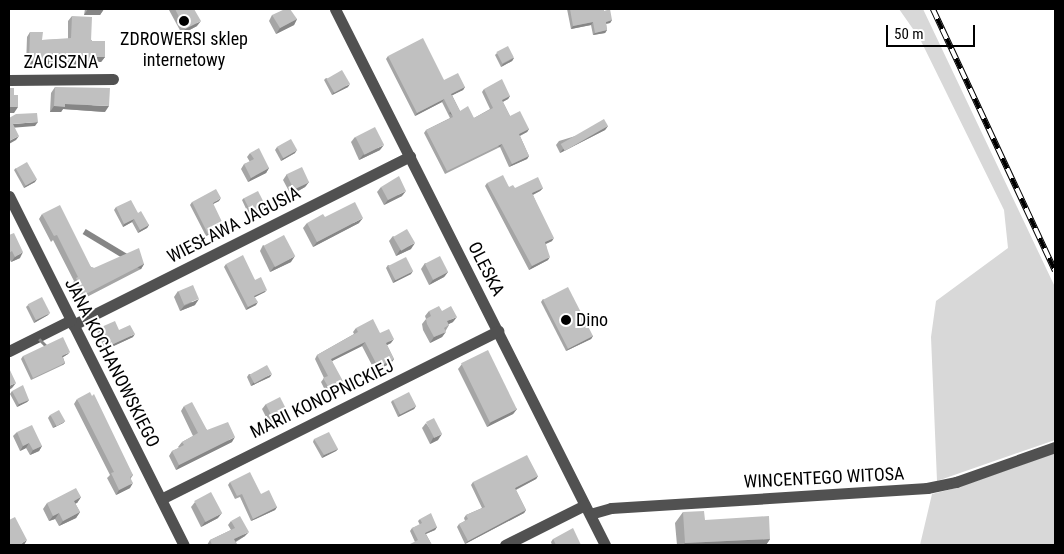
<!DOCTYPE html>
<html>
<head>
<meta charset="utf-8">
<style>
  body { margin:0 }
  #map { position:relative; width:1064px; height:554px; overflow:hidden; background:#fff; font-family:"Roboto Condensed",sans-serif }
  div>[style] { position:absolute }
  .green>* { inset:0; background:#d8d8d8 }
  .minor>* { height:11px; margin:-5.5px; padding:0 5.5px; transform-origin:5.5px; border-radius:5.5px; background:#515151 }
  .rail>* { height:5.5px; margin-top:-2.75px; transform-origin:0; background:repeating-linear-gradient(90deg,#fff 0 11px,#000 0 22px); box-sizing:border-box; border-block:1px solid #000 }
  .wall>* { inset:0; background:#a5a5a5 }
  .shaded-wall>* { inset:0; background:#868686; transform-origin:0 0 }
  .building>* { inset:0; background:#c0c0c0; transform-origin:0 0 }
  .dots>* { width:14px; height:14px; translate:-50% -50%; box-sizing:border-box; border:2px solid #fff; border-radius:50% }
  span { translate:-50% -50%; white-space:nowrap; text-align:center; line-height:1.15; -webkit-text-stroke:4px #fff; paint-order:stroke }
  .poi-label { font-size:18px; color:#000 }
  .left { translate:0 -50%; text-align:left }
  .street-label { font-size:18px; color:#000 }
  .frame { position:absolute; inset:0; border:10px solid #000; pointer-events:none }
  .scale { position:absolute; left:886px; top:25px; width:89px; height:22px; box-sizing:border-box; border:2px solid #000; border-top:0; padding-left:6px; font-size:15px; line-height:18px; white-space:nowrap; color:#000; -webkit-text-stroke:4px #fff; paint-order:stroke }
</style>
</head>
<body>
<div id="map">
  <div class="green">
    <div style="clip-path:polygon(899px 9px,923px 9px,1055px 287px,1055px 440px,937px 481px,931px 337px,936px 301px,1008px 248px,1004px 210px,920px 39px)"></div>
    <div style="clip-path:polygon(1055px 453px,1055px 545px,920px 545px,932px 494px,956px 488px)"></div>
  </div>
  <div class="minor">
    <div style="left:335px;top:9px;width:600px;rotate:63.26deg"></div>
    <div style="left:9px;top:80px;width:104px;rotate:-0.6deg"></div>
    <div style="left:9px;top:196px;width:390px;rotate:63.4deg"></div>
    <div style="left:73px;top:325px;width:377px;rotate:-26.6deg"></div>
    <div style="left:9px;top:351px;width:69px;rotate:-26.6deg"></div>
    <div style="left:161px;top:499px;width:377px;rotate:-26.5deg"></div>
    <div style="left:590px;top:514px;width:22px;rotate:-16deg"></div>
    <div style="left:611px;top:508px;width:317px;rotate:-3.6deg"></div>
    <div style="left:927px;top:488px;width:30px;rotate:-12deg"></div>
    <div style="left:956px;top:482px;width:105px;rotate:-19.5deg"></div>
    <div style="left:505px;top:545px;width:89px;rotate:-26.6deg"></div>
  </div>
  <div class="rail">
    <div style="left:933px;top:9px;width:289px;rotate:65deg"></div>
  </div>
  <div class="wall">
    <div style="clip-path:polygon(85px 9px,104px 9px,100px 15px,84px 15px)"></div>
    <div style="clip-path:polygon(170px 9px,194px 9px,197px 26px,182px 34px,169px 10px)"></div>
    <div style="clip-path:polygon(567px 9px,603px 9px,604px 11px,612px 20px,610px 23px,606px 24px,607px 30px,605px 33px,593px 35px,591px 25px,571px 29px)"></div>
    <div style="clip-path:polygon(272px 15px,297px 19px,294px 25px,276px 34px,269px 21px)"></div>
    <div style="clip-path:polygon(72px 16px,105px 57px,101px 62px,96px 62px,94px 65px,26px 66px,27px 37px,30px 32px,42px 40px,68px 39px,68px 21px)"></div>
    <div style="clip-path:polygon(497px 53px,514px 58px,512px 61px,501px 67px,495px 55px)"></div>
    <div style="clip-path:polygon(388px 56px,444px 80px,465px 87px,463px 90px,452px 95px,460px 111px,474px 118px,490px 109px,482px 92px,484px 89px,510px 96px,508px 99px,503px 102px,510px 116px,529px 129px,527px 132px,520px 136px,529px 156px,527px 159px,509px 167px,500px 147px,445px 174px,424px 133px,426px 130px,450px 118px,442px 102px,415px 116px,386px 59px)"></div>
    <div style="clip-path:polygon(326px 78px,348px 87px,332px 95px,324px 80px)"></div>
    <div style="clip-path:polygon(55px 87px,105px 112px,63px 109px,61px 112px,50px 112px,51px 93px)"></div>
    <div style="clip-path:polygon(608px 126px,605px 130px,560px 153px,556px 145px,559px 141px)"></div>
    <div style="clip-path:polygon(355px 137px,380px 150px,359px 160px,351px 142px)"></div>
    <div style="clip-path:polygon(277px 147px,295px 153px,281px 161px,275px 150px)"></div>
    <div style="clip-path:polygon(250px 153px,269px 168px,266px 173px,248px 182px,241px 169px,244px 164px,250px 162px,247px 157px)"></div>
    <div style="clip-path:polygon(16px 168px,35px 182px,24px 188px,14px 170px)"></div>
    <div style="clip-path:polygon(287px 174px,309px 182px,305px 187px,291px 195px,283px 180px)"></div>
    <div style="clip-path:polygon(487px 183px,515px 188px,543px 188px,540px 191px,533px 195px,552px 241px,546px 244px,548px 260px,529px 270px,485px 186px)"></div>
    <div style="clip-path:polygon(381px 187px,402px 196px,384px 205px,377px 192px)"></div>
    <div style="clip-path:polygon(244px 198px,265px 205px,264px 208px,249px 215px,242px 200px)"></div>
    <div style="clip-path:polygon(219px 201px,213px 204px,222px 228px,206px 236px,190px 205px,192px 202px)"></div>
    <div style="clip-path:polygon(116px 207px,138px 213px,149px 225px,147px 228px,138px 233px,132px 222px,123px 227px,114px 210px)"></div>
    <div style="clip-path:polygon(42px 214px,91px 267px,94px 268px,144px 264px,141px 269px,81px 300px,72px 284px,74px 281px,53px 240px,51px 242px,39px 219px)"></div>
    <div style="clip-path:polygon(307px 223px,359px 223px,313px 247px,303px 228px)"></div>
    <div style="clip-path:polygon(9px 235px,20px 258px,11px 262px,9px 258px)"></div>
    <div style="clip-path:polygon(393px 236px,411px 249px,396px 256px,389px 241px)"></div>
    <div style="clip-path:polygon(263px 245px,291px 262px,270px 272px,260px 251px)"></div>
    <div style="clip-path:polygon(425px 263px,448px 272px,444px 277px,429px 285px,421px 269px)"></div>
    <div style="clip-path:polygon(226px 264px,255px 280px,265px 292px,255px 297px,256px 305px,246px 310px,224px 267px)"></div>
    <div style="clip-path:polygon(388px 265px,411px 274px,393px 283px,386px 268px)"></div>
    <div style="clip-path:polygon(178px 291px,195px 305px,180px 311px,174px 297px)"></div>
    <div style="clip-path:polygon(543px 299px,593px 336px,591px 339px,566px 351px,541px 302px)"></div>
    <div style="clip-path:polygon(28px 305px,48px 315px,34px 323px,26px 307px)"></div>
    <div style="clip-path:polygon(429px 311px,442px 311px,453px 322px,448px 324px,449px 325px,442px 337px,430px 343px,423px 330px,422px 324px,426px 319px,425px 316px)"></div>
    <div style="clip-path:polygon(99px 328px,119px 330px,133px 337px,105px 350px,97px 331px)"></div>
    <div style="clip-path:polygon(356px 328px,380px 333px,391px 343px,387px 345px,394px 359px,391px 363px,375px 371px,362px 346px,332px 361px,341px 387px,327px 394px,321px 382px,324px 378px,315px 359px,317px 355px,354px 334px,353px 332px)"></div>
    <div style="clip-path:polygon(68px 354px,63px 357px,65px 363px,63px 365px,31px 380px,21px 359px,23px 356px)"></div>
    <div style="clip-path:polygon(462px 364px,517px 409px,513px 414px,487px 427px,458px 369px)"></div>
    <div style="clip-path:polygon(249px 374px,270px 377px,251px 386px,247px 377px)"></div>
    <div style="clip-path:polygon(12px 391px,29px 400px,27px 402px,17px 407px,10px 394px)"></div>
    <div style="clip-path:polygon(77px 399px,133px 475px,131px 478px,130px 488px,116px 495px,107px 478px,110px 475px,74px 404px)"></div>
    <div style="clip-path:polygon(393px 400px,416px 406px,414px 409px,398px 417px,391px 402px)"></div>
    <div style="clip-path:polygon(266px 404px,287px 411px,283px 416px,269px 423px,262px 409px)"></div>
    <div style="clip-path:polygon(184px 406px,207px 430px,232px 442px,176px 470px,169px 456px,172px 451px,179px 448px,178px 447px,182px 442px,193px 436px,181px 411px)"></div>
    <div style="clip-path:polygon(50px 415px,65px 421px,63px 423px,53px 428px,48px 418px)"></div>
    <div style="clip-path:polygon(426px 423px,438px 440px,430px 444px,422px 428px)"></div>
    <div style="clip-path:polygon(17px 432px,42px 446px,39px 451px,30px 455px,26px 448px,20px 451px,13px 436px)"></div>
    <div style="clip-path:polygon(314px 439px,338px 449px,336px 451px,322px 458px,313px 442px)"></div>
    <div style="clip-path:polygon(538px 476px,536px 479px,516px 490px,526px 510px,524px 513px,465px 544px,457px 527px,459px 524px,465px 521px,464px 518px,466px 515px,482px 508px,471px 485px,473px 482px)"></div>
    <div style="clip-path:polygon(230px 482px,261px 494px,277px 507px,275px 510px,251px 521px,240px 497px,235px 499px,228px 485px)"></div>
    <div style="clip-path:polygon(81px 497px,77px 503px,75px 503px,80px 512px,76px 518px,59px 526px,55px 519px,49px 521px,43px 509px,47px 503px)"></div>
    <div style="clip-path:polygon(195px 502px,218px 518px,201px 527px,191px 507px)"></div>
    <div style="clip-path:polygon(683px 512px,705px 520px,770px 539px,766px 545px,677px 545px,675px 523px)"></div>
    <div style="clip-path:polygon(420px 519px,437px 527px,435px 530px,426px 534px,432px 545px,415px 542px,410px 531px,412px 528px,420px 525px,418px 521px)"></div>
    <div style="clip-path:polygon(231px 521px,245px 536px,236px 542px,237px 545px,207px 545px,210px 540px,231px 530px,228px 525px)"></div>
    <div style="clip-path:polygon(553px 539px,581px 545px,552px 545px,551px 542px)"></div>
  </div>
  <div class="shaded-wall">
    <div style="clip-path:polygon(88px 9px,104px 9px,100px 15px,84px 15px)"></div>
    <div style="clip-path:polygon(297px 19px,294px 25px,276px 34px,280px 28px)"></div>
    <div style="clip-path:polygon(612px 20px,610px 23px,604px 24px,606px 22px)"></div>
    <div style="clip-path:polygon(201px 21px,197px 26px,182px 34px,185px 29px)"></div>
    <div style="clip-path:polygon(593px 22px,591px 25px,571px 29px,573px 26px)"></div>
    <div style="clip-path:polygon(607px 30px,605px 33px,593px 35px,595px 33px)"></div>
    <div style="clip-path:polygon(97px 57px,105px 57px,101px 62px,96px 62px,94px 65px,26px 66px,29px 61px)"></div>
    <div style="clip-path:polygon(514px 58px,512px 61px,501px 67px,503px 64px)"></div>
    <div style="clip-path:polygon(350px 84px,348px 87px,332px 95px,334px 92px)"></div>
    <div style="clip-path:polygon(465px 87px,463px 90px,449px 97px,451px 94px)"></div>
    <div style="clip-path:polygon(510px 96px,508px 99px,500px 103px,502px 100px)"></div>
    <div style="clip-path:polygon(444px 99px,442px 102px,415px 116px,417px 113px)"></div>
    <div style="clip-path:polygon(65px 104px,109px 106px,105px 112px,63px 109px,61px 112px,50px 112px,54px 106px)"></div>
    <div style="clip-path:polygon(9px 107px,18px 107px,14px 113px,9px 113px)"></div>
    <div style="clip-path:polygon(38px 122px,35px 126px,10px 128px,13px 124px)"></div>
    <div style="clip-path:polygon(608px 126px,605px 130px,560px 153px,563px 149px)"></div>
    <div style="clip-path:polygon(529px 129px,527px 132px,517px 137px,519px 134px)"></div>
    <div style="clip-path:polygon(19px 136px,16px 140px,9px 144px,9px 141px)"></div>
    <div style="left:502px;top:144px;width:4px;height:61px;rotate:124deg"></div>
    <div style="clip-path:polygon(384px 145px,380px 150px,359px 160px,363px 155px)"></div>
    <div style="clip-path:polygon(297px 150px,295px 153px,281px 161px,283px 158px)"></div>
    <div style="clip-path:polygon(529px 156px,527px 159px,509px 167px,512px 164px)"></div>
    <div style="clip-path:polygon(269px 168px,266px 173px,248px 182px,251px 178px)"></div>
    <div style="clip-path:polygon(37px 179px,35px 182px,24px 188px,26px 185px)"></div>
    <div style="clip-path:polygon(309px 182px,305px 187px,291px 195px,295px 189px)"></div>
    <div style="clip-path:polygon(543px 188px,540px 191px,530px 196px,532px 193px)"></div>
    <div style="clip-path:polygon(406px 191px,402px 196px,384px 205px,388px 200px)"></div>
    <div style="clip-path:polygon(221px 198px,219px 201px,211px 205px,213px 203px)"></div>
    <div style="clip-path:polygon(265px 205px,264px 208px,249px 215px,251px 212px)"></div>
    <div style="clip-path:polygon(363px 218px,359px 223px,313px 247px,317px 242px)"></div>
    <div style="clip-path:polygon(134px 219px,132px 222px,123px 227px,124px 224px)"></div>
    <div style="clip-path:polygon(149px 225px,147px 228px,138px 233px,140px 230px)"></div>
    <div style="clip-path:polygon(224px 226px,222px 228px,206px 236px,208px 234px)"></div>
    <div style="clip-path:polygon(554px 238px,552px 241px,543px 245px,545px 242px)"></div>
    <div style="clip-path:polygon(415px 243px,411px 249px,396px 256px,400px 250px)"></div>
    <div style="clip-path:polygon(23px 252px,20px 258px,11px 262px,15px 257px)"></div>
    <div style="clip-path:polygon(295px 256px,291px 262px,270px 272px,274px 267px)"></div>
    <div style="clip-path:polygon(550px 257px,548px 260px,529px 270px,532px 266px)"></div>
    <div style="left:144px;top:264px;width:6px;height:68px;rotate:121deg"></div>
    <div style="clip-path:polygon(413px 271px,411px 274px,393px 283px,395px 280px)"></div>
    <div style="clip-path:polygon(448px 272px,444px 277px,429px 285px,433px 280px)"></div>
    <div style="clip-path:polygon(267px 290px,265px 292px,253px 298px,254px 296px)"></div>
    <div style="clip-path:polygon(199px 299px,195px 305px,180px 311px,184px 306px)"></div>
    <div style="clip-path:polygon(258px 302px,256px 305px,246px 310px,248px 307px)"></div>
    <div style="clip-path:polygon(50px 313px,48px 315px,34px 323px,36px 320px)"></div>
    <div style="clip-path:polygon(457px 317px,453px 322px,443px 327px,447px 321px)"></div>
    <div style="clip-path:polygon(446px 332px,442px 337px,430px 343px,434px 337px)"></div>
    <div style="clip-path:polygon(135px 334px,133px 337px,105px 350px,107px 347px)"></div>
    <div style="clip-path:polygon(593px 336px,591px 339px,566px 351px,568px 349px)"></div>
    <div style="clip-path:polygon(394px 339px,391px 343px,383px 347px,386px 343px)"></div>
    <div style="clip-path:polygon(365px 342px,362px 346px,328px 363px,331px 359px)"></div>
    <div style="clip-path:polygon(70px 352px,68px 354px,60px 359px,62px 356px)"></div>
    <div style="clip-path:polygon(394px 359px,391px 363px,375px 371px,378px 367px)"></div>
    <div style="left:65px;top:363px;width:3px;height:35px;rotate:135deg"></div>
    <div style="clip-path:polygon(272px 374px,270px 377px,251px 386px,253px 383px)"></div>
    <div style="clip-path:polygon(16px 383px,12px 388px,9px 390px,9px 386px)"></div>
    <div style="clip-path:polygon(344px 383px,341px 387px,327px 394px,330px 390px)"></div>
    <div style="clip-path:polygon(29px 400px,27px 402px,17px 407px,19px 404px)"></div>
    <div style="clip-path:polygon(416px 406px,414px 409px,398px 417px,400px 414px)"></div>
    <div style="clip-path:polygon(517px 409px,513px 414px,487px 427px,491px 422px)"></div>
    <div style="clip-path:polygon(287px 411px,283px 416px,269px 423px,273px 418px)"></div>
    <div style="clip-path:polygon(65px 421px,63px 423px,53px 428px,55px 426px)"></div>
    <div style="clip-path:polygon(442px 434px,438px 440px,430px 444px,433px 438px)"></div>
    <div style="clip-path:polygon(235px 437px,232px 442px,176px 470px,179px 465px)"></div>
    <div style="clip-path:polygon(29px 443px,26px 448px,20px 451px,23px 446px)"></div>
    <div style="clip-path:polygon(42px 446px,39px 451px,30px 455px,33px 450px)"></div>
    <div style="clip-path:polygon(338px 449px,336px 451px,322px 458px,324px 455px)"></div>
    <div style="clip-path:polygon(538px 476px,536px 479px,513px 491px,515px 488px)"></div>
    <div style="clip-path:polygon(133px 483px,130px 488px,116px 495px,119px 490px)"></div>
    <div style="clip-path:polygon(81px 497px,77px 503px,70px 506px,74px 501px)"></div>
    <div style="clip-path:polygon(277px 507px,275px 510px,251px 521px,253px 519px)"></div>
    <div style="clip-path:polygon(526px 510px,524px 513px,465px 544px,468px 541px)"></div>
    <div style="clip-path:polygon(80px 512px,76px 518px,59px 526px,63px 521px)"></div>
    <div style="clip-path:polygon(59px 513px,55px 519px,49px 521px,53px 516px)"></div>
    <div style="clip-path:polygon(222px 513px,218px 518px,201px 527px,205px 522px)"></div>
    <div style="clip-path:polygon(437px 527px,435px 530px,423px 535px,425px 533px)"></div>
    <div style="clip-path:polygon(249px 532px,245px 536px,231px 544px,234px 539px)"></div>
    <div style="clip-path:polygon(770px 539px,766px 545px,683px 545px,685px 543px)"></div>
    <div style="clip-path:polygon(27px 540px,24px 545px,20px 545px,22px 543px)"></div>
  </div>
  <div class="building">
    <div style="clip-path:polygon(175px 9px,194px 9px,201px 21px,185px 29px)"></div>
    <div style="clip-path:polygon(285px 9px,290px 9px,297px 19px,280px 28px,272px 15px)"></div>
    <div style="clip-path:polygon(570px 9px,603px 9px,604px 11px,610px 9px,612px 20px,606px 22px,607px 30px,595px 33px,593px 22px,573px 26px)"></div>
    <div style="clip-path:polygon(72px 16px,92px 17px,91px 41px,105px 41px,105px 57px,97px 57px,97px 60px,29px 61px,30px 32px,43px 32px,42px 40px,71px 38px)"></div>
    <div style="clip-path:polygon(423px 38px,444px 80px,458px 73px,465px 87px,451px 94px,460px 111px,468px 106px,474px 118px,493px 108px,484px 89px,502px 79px,510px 96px,502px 100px,510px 116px,520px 111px,529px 129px,519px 134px,529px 156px,512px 164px,502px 144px,447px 171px,426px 130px,453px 117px,444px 99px,417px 113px,388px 56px)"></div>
    <div style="left:508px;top:46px;width:13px;height:13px;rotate:63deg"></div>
    <div style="left:342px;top:70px;width:16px;height:18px;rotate:60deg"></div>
    <div style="clip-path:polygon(55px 87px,110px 88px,109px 106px,65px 104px,65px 107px,54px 106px)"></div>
    <div style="clip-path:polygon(9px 88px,14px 88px,14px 95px,18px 95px,18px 107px,9px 107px)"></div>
    <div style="clip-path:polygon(37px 113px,38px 122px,13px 124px,19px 136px,9px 141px,9px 118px,16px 114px)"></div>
    <div style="left:604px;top:119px;width:8px;height:50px;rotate:60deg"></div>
    <div style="left:375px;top:127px;width:20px;height:22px;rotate:63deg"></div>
    <div style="left:291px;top:139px;width:13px;height:16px;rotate:61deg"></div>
    <div style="clip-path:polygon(259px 148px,269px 168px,251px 178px,244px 164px,254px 159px,250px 153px)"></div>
    <div style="left:27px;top:162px;width:20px;height:13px;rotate:60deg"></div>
    <div style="left:302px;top:167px;width:17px;height:17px;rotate:65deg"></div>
    <div style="clip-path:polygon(503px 175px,509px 187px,513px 185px,515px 188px,538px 177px,543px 188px,532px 193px,554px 238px,545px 242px,550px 257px,532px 266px,487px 183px)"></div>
    <div style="clip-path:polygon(399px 176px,406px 191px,388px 200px,381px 187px)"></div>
    <div style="clip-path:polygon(216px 189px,221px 198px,213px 203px,224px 226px,208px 234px,192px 202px)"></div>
    <div style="left:258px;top:191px;width:16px;height:16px;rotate:63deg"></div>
    <div style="clip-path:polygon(131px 200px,138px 213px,141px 211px,149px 225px,140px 230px,134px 219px,124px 224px,116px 207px)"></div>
    <div style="clip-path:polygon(355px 202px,363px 218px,317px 242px,307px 223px,323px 214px,325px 217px)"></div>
    <div style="clip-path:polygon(60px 205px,91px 267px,94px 268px,139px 248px,144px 264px,84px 295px,76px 278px,78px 277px,57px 235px,54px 236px,42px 214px)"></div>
    <div style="left:407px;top:229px;width:16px;height:16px;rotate:60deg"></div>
    <div style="clip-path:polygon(14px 233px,23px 252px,15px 257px,12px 251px,9px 253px,9px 235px)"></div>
    <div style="left:284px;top:235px;width:24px;height:23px;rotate:62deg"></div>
    <div style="clip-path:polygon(243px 255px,255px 280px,261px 277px,267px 290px,254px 296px,258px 302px,248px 307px,226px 264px)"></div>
    <div style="left:440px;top:256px;width:18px;height:17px;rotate:63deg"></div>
    <div style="left:406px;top:257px;width:16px;height:20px;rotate:63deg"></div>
    <div style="left:193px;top:285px;width:15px;height:16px;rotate:67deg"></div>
    <div style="left:568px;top:287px;width:55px;height:28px;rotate:63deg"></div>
    <div style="left:42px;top:297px;width:18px;height:16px;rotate:63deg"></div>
    <div style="clip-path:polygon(439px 306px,442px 311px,451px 306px,457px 317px,447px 321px,449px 325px,444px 328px,446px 332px,434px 337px,427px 324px,426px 319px,431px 316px,429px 311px)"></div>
    <div style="clip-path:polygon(373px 319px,380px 333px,389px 329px,394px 339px,386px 343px,394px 359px,378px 367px,365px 342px,331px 359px,344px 383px,330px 390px,323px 378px,328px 376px,317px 355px,358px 332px,356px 328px)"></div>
    <div style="clip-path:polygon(115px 321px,119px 330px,130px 325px,135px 334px,107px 347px,99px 328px)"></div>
    <div style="clip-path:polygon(63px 337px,70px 352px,62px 356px,65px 363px,33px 378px,23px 356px)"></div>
    <div style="left:488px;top:350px;width:66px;height:30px;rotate:64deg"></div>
    <div style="left:267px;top:365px;width:10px;height:20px;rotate:61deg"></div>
    <div style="clip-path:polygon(9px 368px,16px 383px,9px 386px)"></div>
    <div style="clip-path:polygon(23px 385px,29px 400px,19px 404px,12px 391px)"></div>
    <div style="clip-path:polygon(90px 392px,92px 396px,94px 394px,133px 475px,130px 477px,133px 483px,119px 490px,111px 473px,114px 472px,77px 399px)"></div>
    <div style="left:409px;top:392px;width:16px;height:18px;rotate:63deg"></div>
    <div style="left:280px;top:397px;width:16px;height:16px;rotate:63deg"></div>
    <div style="clip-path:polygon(192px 402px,207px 430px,228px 422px,235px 437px,179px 465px,172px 451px,184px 445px,182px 442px,198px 433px,184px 406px)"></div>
    <div style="left:59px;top:410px;width:13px;height:10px;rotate:61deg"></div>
    <div style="left:434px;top:418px;width:18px;height:9px;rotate:63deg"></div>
    <div style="clip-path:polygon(32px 425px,42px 446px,33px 450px,29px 443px,23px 446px,17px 432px)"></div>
    <div style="clip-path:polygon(329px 432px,338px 449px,324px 455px,314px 439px)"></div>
    <div style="clip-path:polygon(527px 455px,538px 476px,515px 488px,526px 510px,468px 541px,459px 524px,468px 519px,466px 515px,485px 507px,473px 482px)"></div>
    <div style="clip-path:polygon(250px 472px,261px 494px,269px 490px,277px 507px,253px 519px,242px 494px,237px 496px,230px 482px)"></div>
    <div style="clip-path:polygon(76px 488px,81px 497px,74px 501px,80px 512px,63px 521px,59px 513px,53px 516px,47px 503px)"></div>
    <div style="left:211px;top:492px;width:24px;height:19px;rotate:62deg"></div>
    <div style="clip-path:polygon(704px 511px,705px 520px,769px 516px,770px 539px,685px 543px,683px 512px)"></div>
    <div style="clip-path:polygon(431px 513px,437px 527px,425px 533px,432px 545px,408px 545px,418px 540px,412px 528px,422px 523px,420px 519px)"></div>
    <div style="clip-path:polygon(240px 516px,249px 532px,234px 539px,237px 545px,212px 545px,210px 540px,235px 528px,231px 521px)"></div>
    <div style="clip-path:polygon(15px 517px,27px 540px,22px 543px,23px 545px,9px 545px,9px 520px)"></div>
    <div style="clip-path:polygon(573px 528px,581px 545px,556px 545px,553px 539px)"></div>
  </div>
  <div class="dots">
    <div style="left:184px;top:21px;background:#000"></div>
    <div style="left:566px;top:320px;background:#000"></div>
  </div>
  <div class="poi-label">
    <span style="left:184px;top:50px">ZDROWERSI sklep<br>internetowy</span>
    <span class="left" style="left:576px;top:320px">Dino</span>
  </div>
  <div class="street-label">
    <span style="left:61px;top:62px">ZACISZNA</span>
    <span style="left:234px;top:225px;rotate:-27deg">WIESŁAWA JAGUSIA</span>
    <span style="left:486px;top:269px;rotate:63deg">OLESKA</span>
    <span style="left:112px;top:363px;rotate:63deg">JANA KOCHANOWSKIEGO</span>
    <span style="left:322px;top:399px;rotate:-26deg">MARII KONOPNICKIEJ</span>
    <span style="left:824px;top:478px;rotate:-3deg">WINCENTEGO WITOSA</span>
  </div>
  <div class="frame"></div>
  <div class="scale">50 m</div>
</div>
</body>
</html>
